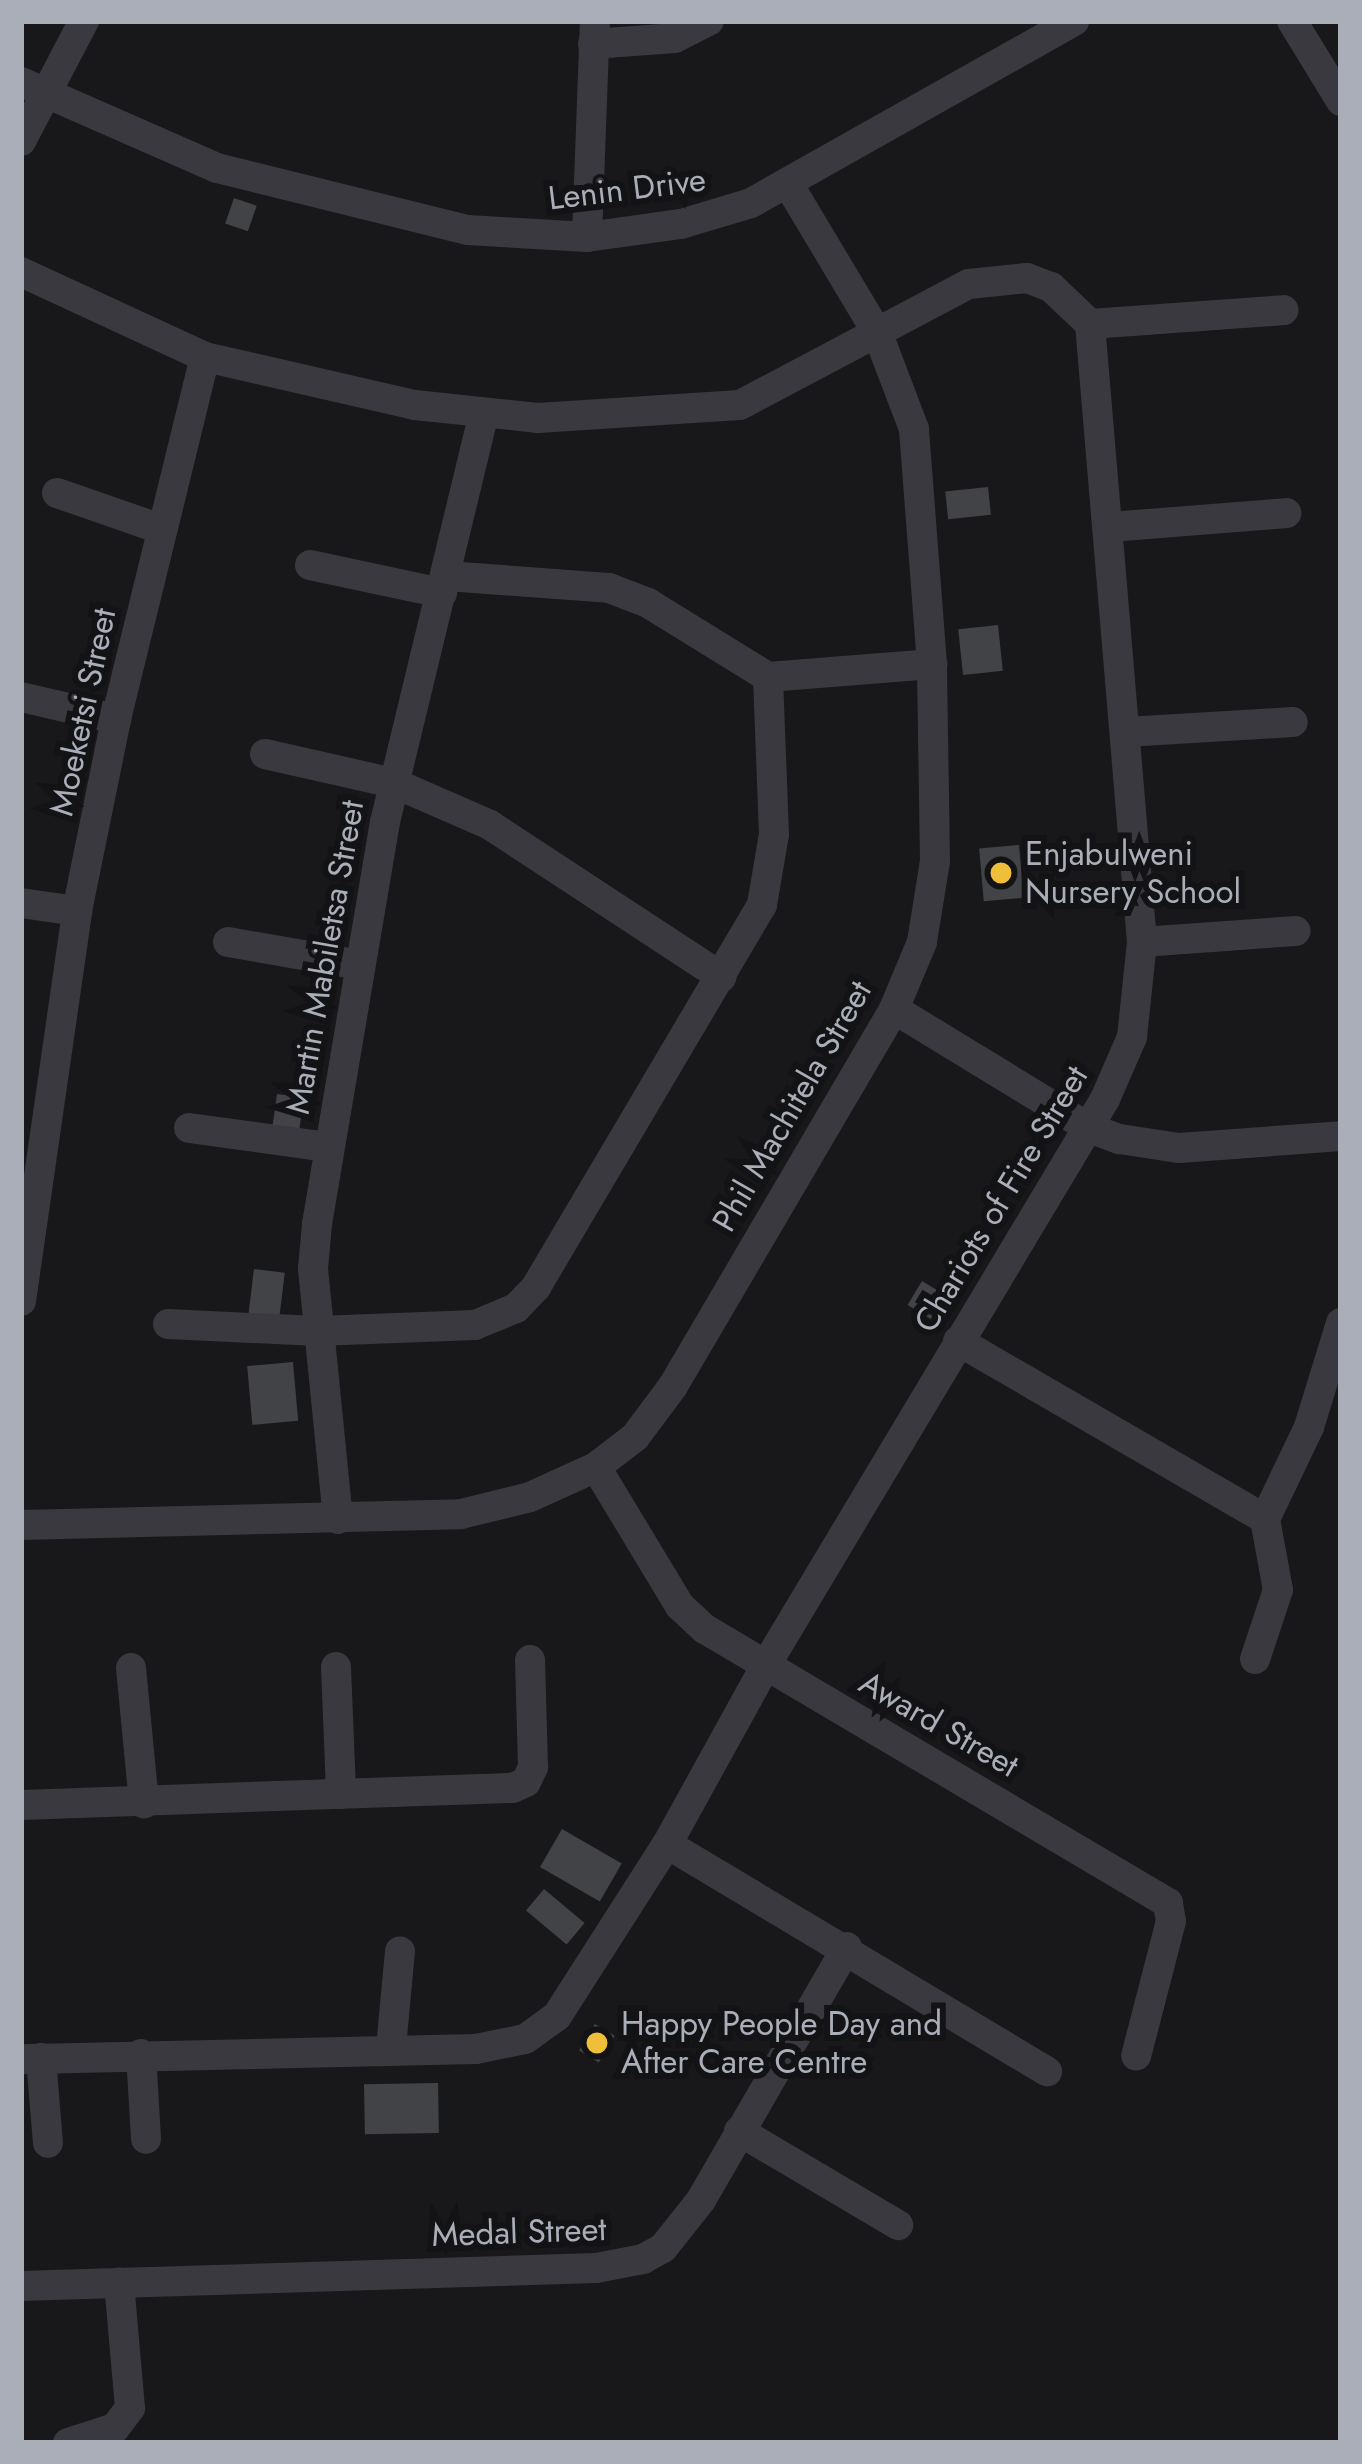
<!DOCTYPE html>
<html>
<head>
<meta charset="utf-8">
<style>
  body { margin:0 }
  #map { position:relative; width:1362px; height:2464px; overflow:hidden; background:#18181a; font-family:Jost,sans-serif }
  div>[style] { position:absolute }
  .building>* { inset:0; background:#424347; transform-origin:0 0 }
  .minor>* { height:30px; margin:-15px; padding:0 15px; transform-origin:15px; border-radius:15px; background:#39393f }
  .dots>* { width:33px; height:33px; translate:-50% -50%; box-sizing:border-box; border:6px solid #131315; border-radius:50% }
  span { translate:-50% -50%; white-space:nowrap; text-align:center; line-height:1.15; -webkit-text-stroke:12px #131315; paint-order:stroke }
  .street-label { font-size:33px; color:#aaaeb9 }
  .poi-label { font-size:33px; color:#aaaeb9 }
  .left { translate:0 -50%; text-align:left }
  .frame { position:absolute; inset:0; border:24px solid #aaaeb9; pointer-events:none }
</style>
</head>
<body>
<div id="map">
  <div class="building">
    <div style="left:234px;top:198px;width:24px;height:27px;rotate:19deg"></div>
    <div style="left:988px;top:487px;width:28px;height:43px;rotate:84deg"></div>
    <div style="left:998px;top:625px;width:46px;height:40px;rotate:84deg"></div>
    <div style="left:1019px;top:845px;width:53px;height:40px;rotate:85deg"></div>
    <div style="left:277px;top:1094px;width:27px;height:33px;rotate:8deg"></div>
    <div style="left:254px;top:1269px;width:31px;height:49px;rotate:7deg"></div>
    <div style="left:922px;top:1281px;width:27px;height:28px;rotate:31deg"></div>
    <div style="left:293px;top:1362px;width:59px;height:46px;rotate:85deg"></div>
    <div style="left:562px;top:1829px;width:69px;height:44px;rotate:30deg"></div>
    <div style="left:544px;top:1889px;width:53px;height:28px;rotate:40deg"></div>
    <div style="left:595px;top:2024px;width:23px;height:31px;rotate:31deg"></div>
    <div style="left:438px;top:2083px;width:50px;height:74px;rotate:89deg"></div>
  </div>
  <div class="minor">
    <div style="left:1292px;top:21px;width:94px;rotate:58.5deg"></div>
    <div style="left:593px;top:44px;width:82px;rotate:-4.2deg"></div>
    <div style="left:675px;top:38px;width:38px;rotate:-27deg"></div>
    <div style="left:21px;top:82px;width:214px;rotate:23.7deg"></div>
    <div style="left:217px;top:168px;width:259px;rotate:13.9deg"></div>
    <div style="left:468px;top:230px;width:119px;rotate:3.4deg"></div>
    <div style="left:587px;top:237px;width:95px;rotate:-7.9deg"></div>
    <div style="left:681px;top:224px;width:73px;rotate:-16.7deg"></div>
    <div style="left:751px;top:203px;width:371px;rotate:-29.4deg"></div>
    <div style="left:21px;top:141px;width:136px;rotate:-62.3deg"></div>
    <div style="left:587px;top:237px;width:216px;rotate:-87.9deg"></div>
    <div style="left:21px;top:272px;width:203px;rotate:24.8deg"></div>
    <div style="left:205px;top:357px;width:215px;rotate:12.9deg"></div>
    <div style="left:415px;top:405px;width:124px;rotate:6deg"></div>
    <div style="left:538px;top:418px;width:202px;rotate:-3.7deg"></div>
    <div style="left:740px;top:405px;width:259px;rotate:-27.9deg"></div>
    <div style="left:969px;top:284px;width:58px;rotate:-5.9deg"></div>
    <div style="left:1027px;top:278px;width:26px;rotate:21deg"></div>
    <div style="left:1051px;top:287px;width:54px;rotate:43.5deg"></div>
    <div style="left:1090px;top:324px;width:620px;rotate:85.19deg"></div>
    <div style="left:1142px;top:942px;width:96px;rotate:96deg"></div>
    <div style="left:1132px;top:1037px;width:68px;rotate:113.5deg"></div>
    <div style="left:1105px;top:1099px;width:660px;rotate:120.92deg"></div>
    <div style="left:766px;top:1665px;width:205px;rotate:118.9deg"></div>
    <div style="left:667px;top:1844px;width:204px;rotate:122.6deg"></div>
    <div style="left:557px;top:2016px;width:39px;rotate:144deg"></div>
    <div style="left:525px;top:2039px;width:50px;rotate:168.5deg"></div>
    <div style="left:476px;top:2049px;width:455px;rotate:178.7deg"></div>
    <div style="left:1090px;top:324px;width:194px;rotate:-4.1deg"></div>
    <div style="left:57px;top:493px;width:110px;rotate:19.1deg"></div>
    <div style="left:1110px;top:527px;width:177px;rotate:-4.5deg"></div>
    <div style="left:310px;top:565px;width:135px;rotate:12deg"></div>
    <div style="left:447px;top:576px;width:162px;rotate:4.2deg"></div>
    <div style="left:609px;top:588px;width:42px;rotate:21deg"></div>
    <div style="left:648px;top:603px;width:141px;rotate:31.7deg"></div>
    <div style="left:768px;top:677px;width:165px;rotate:-4.5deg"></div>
    <div style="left:21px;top:697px;width:98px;rotate:13deg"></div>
    <div style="left:1126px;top:732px;width:167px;rotate:-3.4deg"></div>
    <div style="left:265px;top:754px;width:132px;rotate:12.7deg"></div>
    <div style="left:394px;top:783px;width:105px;rotate:23.6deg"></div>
    <div style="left:490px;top:825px;width:277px;rotate:33.3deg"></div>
    <div style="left:21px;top:903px;width:57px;rotate:8.1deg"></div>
    <div style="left:228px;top:942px;width:134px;rotate:9.9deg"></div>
    <div style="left:1142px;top:942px;width:154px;rotate:-4.1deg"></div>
    <div style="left:894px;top:1009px;width:228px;rotate:31.4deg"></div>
    <div style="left:1089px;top:1128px;width:33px;rotate:20deg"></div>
    <div style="left:1120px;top:1139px;width:60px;rotate:8.7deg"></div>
    <div style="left:1179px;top:1148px;width:162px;rotate:-4.2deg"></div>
    <div style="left:189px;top:1128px;width:139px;rotate:7.8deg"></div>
    <div style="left:21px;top:1301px;width:394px;rotate:-81.8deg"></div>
    <div style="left:77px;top:911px;width:196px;rotate:-78.5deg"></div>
    <div style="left:116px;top:719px;width:373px;rotate:-76.2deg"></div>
    <div style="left:168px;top:1324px;width:150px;rotate:2.7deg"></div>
    <div style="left:318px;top:1331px;width:157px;rotate:-2.2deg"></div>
    <div style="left:475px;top:1325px;width:44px;rotate:-22.5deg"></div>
    <div style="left:516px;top:1308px;width:29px;rotate:-46deg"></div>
    <div style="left:536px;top:1287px;width:444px;rotate:-59.4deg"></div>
    <div style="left:762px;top:905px;width:72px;rotate:-80.4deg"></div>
    <div style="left:774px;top:834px;width:157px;rotate:-92.2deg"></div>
    <div style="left:958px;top:1341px;width:355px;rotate:30.1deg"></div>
    <div style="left:596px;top:1467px;width:162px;rotate:58.9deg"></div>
    <div style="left:680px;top:1606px;width:34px;rotate:43deg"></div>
    <div style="left:705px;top:1629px;width:538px;rotate:30.62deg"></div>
    <div style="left:1168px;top:1903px;width:18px;rotate:81deg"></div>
    <div style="left:1171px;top:1921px;width:139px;rotate:104.5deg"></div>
    <div style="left:338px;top:1519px;width:251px;rotate:-95.7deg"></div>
    <div style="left:313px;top:1269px;width:45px;rotate:-84.9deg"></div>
    <div style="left:317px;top:1224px;width:408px;rotate:-80.4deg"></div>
    <div style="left:385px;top:822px;width:418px;rotate:-76.4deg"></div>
    <div style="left:21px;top:1525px;width:440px;rotate:-1.4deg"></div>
    <div style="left:461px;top:1514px;width:71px;rotate:-13.8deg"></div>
    <div style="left:530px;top:1497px;width:72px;rotate:-24.4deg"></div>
    <div style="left:596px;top:1467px;width:49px;rotate:-37.6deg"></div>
    <div style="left:635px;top:1437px;width:64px;rotate:-53.3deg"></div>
    <div style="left:673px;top:1386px;width:437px;rotate:-59.6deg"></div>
    <div style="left:894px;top:1009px;width:73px;rotate:-67.3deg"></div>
    <div style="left:922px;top:942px;width:82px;rotate:-80.9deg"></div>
    <div style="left:935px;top:861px;width:197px;rotate:-90.9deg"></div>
    <div style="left:932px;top:664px;width:236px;rotate:-94.4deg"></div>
    <div style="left:914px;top:429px;width:102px;rotate:-110.8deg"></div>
    <div style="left:878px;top:334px;width:174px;rotate:-120.9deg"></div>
    <div style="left:1255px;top:1659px;width:73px;rotate:-71.6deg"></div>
    <div style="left:1278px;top:1590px;width:72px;rotate:-100.4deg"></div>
    <div style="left:1265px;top:1519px;width:102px;rotate:-64.4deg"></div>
    <div style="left:1309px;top:1427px;width:109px;rotate:-72.9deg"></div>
    <div style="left:336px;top:1667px;width:127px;rotate:87.7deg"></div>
    <div style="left:131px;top:1668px;width:136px;rotate:84.5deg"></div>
    <div style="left:21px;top:1805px;width:492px;rotate:-2deg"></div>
    <div style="left:513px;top:1788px;width:14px;rotate:-25deg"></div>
    <div style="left:526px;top:1782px;width:17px;rotate:-65deg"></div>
    <div style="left:533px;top:1767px;width:107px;rotate:-91.6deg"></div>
    <div style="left:667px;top:1844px;width:443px;rotate:30.9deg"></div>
    <div style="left:391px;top:2048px;width:97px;rotate:-84.7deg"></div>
    <div style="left:141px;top:2054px;width:85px;rotate:86.6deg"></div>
    <div style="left:41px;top:2058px;width:85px;rotate:85.3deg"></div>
    <div style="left:739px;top:2131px;width:185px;rotate:30.6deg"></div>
    <div style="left:21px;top:2286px;width:575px;rotate:-1.79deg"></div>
    <div style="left:596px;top:2268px;width:48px;rotate:-10.8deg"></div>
    <div style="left:643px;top:2259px;width:23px;rotate:-29deg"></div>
    <div style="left:663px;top:2248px;width:61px;rotate:-51.6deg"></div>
    <div style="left:701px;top:2200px;width:292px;rotate:-60deg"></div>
    <div style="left:68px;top:2443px;width:49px;rotate:-17.7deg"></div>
    <div style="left:115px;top:2428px;width:25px;rotate:-53deg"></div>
    <div style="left:130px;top:2408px;width:126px;rotate:-95deg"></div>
  </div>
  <div class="dots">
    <div style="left:1001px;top:873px;background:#f0bf3a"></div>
    <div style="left:597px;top:2043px;background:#f0bf3a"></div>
  </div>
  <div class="street-label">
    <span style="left:627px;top:189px;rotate:-7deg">Lenin Drive</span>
    <span style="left:83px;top:712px;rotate:-78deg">Moeketsi Street</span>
    <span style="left:325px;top:957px;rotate:-80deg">Martin Mabiletsa Street</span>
    <span style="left:792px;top:1106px;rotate:-60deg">Phil Machitela Street</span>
    <span style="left:1001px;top:1199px;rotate:-59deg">Chariots of Fire Street</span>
    <span style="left:939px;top:1724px;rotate:30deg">Award Street</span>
    <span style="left:519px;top:2232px;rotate:-2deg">Medal Street</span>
  </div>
  <div class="poi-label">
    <span class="left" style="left:1025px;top:873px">Enjabulweni<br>Nursery School</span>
    <span class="left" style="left:621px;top:2043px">Happy People Day and<br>After Care Centre</span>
  </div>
  <div class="frame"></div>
</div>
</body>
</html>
